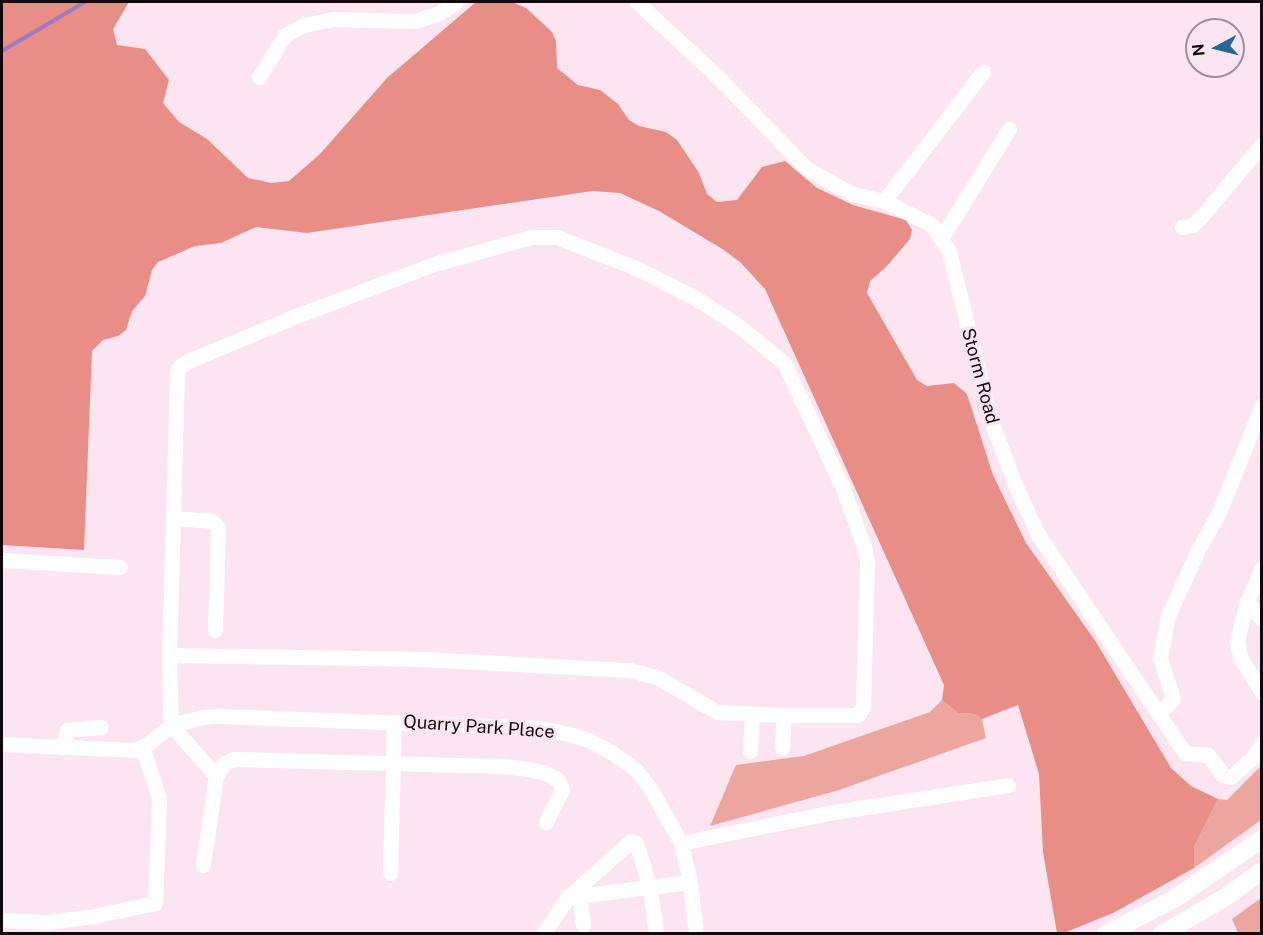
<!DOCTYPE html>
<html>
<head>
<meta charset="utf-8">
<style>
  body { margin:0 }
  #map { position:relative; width:1263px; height:935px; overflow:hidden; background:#fce5f1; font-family:"Public Sans",sans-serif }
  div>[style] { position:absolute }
  .green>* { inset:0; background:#eca59f }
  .forest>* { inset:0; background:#e98d87 }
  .stream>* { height:4px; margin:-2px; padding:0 2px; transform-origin:2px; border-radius:2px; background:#9e7bc4 }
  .minor>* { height:15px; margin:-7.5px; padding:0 7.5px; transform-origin:7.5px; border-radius:7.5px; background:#fff }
  .major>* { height:18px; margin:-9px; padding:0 9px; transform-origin:9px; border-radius:9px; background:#fff }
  span { translate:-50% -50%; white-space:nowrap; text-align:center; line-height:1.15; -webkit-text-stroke:6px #fce5f1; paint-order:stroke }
  .street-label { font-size:18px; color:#14080f }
  .frame { position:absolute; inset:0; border:3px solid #14080f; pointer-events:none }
  .north { position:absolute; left:1185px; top:18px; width:60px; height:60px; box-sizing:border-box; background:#fce5f1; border:2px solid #9f8d97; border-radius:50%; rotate:263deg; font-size:16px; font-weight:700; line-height:24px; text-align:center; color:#14080f }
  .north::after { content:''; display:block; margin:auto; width:21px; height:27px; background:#23689d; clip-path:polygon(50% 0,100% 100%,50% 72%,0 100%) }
</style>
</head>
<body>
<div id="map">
  <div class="green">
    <div style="clip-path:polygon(942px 700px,958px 713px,975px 714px,982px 719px,986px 738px,839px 790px,710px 826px,736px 765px,804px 756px,930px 712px)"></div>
    <div style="clip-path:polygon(1261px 766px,1261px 820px,1194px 868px,1194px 847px,1218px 799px,1227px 800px)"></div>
    <div style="clip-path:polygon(1261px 898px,1261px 933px,1238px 933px,1232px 919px)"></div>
  </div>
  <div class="forest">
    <div style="clip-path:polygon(2px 2px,129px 2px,113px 29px,117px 45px,145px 49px,169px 80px,163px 103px,179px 122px,207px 139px,248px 178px,271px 183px,289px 181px,320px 154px,387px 78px,476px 2px,512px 2px,526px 8px,552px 32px,556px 41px,557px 68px,578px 85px,600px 90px,618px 104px,629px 120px,639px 126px,666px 132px,677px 140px,699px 173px,707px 194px,717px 202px,737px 200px,762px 167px,785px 161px,817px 188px,853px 205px,906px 220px,912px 230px,910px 239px,886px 267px,870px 281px,867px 293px,917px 380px,927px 386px,954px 383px,967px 394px,993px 475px,1026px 543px,1096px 642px,1171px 768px,1191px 786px,1218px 799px,1194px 847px,1194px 868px,1113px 913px,1064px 933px,1057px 933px,1043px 852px,1039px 774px,1018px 705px,982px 719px,975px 714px,958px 713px,942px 700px,944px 685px,765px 289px,741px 263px,724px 250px,659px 211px,620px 193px,592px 191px,307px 233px,256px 227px,221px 243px,195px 246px,158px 262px,152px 270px,145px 296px,132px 311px,126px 330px,118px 336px,103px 340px,92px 351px,84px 550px,2px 545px)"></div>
  </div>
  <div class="stream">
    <div style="left:2px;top:51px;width:96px;rotate:-30.6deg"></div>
  </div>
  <div class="minor">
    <div style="left:637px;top:2px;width:109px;rotate:42.8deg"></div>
    <div style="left:717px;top:76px;width:128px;rotate:45.9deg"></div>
    <div style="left:806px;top:168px;width:34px;rotate:30deg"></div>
    <div style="left:836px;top:185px;width:19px;rotate:28deg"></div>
    <div style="left:853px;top:194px;width:32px;rotate:13deg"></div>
    <div style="left:884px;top:201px;width:54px;rotate:26.6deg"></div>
    <div style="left:932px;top:225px;width:31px;rotate:57deg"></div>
    <div style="left:949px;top:251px;width:175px;rotate:76.1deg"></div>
    <div style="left:991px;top:421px;width:68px;rotate:69.4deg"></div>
    <div style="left:1015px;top:485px;width:56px;rotate:64.8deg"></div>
    <div style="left:1039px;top:536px;width:262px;rotate:56.1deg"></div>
    <div style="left:1185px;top:753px;width:23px;rotate:5deg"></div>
    <div style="left:1208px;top:755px;width:25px;rotate:53deg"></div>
    <div style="left:1223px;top:775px;width:8px;rotate:14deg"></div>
    <div style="left:1231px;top:777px;width:30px;rotate:-42deg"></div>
    <div style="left:1253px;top:757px;width:17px;rotate:-57deg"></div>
    <div style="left:259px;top:77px;width:49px;rotate:-58.2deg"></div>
    <div style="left:285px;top:35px;width:21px;rotate:-28deg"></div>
    <div style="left:304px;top:25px;width:29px;rotate:-12deg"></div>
    <div style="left:332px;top:19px;width:83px;rotate:1.4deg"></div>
    <div style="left:415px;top:21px;width:25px;rotate:-18deg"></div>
    <div style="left:439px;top:13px;width:20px;rotate:-33deg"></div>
    <div style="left:884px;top:201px;width:163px;rotate:-52.5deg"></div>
    <div style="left:1182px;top:227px;width:11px;rotate:-10deg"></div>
    <div style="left:1193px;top:225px;width:11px;rotate:-45deg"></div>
    <div style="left:1201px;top:217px;width:95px;rotate:-50.1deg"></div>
    <div style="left:942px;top:237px;width:127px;rotate:-58.2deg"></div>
    <div style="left:173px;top:518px;width:39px;rotate:4deg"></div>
    <div style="left:212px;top:521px;width:9px;rotate:49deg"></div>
    <div style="left:218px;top:528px;width:102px;rotate:91.7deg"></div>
    <div style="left:2px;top:560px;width:118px;rotate:3.4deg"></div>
    <div style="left:1262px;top:568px;width:36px;rotate:114deg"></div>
    <div style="left:1247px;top:601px;width:41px;rotate:104deg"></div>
    <div style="left:1237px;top:641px;width:16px;rotate:79deg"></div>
    <div style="left:1240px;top:657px;width:42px;rotate:58.6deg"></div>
    <div style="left:1247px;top:601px;width:24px;rotate:52deg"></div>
    <div style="left:169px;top:655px;width:255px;rotate:0.9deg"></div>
    <div style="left:424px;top:659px;width:206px;rotate:3.1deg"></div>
    <div style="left:630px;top:670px;width:28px;rotate:15deg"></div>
    <div style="left:657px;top:677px;width:69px;rotate:30.3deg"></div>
    <div style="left:717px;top:712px;width:67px;rotate:2.6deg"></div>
    <div style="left:784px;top:715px;width:74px"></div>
    <div style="left:858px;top:715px;width:9px;rotate:-58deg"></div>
    <div style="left:863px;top:707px;width:145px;rotate:-88.4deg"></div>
    <div style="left:867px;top:562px;width:15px;rotate:-101deg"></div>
    <div style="left:864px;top:547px;width:65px;rotate:-109.8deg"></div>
    <div style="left:842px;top:486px;width:136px;rotate:-115.2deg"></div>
    <div style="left:784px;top:363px;width:58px;rotate:-140.6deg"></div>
    <div style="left:739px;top:326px;width:56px;rotate:-147.4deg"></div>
    <div style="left:692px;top:296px;width:63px;rotate:-153.4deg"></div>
    <div style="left:636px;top:268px;width:85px;rotate:-158.6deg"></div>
    <div style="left:557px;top:237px;width:26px;rotate:180deg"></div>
    <div style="left:531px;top:237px;width:98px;rotate:164.5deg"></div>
    <div style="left:437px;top:263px;width:156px;rotate:159.4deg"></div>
    <div style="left:291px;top:318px;width:112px;rotate:157.3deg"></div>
    <div style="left:188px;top:361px;width:11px;rotate:146deg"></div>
    <div style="left:179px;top:367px;width:7px;rotate:106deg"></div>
    <div style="left:177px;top:374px;width:281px;rotate:91.6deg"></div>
    <div style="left:169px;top:655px;width:70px;rotate:88.4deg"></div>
    <div style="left:171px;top:725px;width:68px;rotate:48.6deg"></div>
    <div style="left:1159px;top:713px;width:20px;rotate:-45deg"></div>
    <div style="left:1173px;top:699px;width:43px;rotate:-107.6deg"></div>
    <div style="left:1160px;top:658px;width:43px;rotate:-79.2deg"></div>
    <div style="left:1168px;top:616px;width:70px;rotate:-65.6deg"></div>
    <div style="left:1197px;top:552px;width:48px;rotate:-61.3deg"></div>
    <div style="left:1220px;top:510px;width:113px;rotate:-68.2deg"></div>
    <div style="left:2px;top:744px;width:132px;rotate:2.6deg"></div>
    <div style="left:134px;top:750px;width:15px;rotate:-23deg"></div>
    <div style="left:148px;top:744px;width:30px;rotate:-40deg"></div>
    <div style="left:171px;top:725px;width:32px;rotate:-14deg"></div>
    <div style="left:202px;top:717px;width:16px;rotate:-4deg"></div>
    <div style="left:218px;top:716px;width:321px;rotate:2.1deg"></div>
    <div style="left:539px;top:728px;width:26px;rotate:11deg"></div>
    <div style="left:565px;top:733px;width:25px;rotate:16deg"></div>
    <div style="left:589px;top:740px;width:25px;rotate:29deg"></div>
    <div style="left:611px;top:752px;width:31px;rotate:36deg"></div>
    <div style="left:636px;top:770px;width:25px;rotate:53deg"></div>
    <div style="left:651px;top:790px;width:61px;rotate:60.5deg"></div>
    <div style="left:681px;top:843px;width:40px;rotate:77deg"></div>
    <div style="left:690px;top:882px;width:52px;rotate:83.4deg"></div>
    <div style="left:62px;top:747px;width:18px;rotate:-74deg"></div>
    <div style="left:67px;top:730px;width:34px;rotate:-5deg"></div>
    <div style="left:782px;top:748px;width:33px;rotate:-87deg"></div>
    <div style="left:750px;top:751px;width:36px;rotate:-87deg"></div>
    <div style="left:681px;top:843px;width:150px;rotate:-11.5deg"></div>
    <div style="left:828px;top:813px;width:182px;rotate:-8.8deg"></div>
    <div style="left:203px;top:865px;width:90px;rotate:-81.7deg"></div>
    <div style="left:216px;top:776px;width:15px;rotate:-58deg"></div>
    <div style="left:224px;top:763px;width:10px;rotate:-24deg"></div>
    <div style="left:233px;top:759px;width:273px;rotate:1.5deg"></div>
    <div style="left:506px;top:766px;width:21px;rotate:8deg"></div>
    <div style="left:527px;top:769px;width:16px;rotate:11deg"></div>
    <div style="left:543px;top:772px;width:16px;rotate:27deg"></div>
    <div style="left:557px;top:779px;width:8px;rotate:60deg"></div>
    <div style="left:561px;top:786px;width:4px;rotate:76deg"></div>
    <div style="left:562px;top:790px;width:36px;rotate:117deg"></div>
    <div style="left:390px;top:873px;width:151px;rotate:-88.5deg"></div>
    <div style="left:579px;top:896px;width:29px;rotate:82deg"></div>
    <div style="left:568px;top:897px;width:123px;rotate:-7deg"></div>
    <div style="left:2px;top:920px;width:46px;rotate:2.5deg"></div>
    <div style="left:48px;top:922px;width:46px;rotate:-7.4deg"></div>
    <div style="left:94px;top:916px;width:62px;rotate:-12deg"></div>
    <div style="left:155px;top:903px;width:105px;rotate:-87.8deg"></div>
    <div style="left:159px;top:798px;width:54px;rotate:-108.4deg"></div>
    <div style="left:543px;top:934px;width:45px;rotate:-56deg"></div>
    <div style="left:568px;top:897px;width:84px;rotate:-41.6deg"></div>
    <div style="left:631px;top:841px;width:5px;rotate:22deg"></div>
    <div style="left:636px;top:843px;width:46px;rotate:72.3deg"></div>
    <div style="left:650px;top:887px;width:47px;rotate:82.7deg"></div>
  </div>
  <div class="major">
    <div style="left:1106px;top:934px;width:76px;rotate:-27.2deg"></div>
    <div style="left:1174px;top:899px;width:107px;rotate:-34.3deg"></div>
    <div style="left:1162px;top:934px;width:72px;rotate:-30.1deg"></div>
    <div style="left:1224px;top:898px;width:47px;rotate:-35.4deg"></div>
  </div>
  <div class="street-label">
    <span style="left:980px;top:376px;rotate:75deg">Storm Road</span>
    <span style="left:479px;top:727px;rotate:4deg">Quarry Park Place</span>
  </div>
  <div class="frame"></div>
  <div class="north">N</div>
</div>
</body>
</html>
